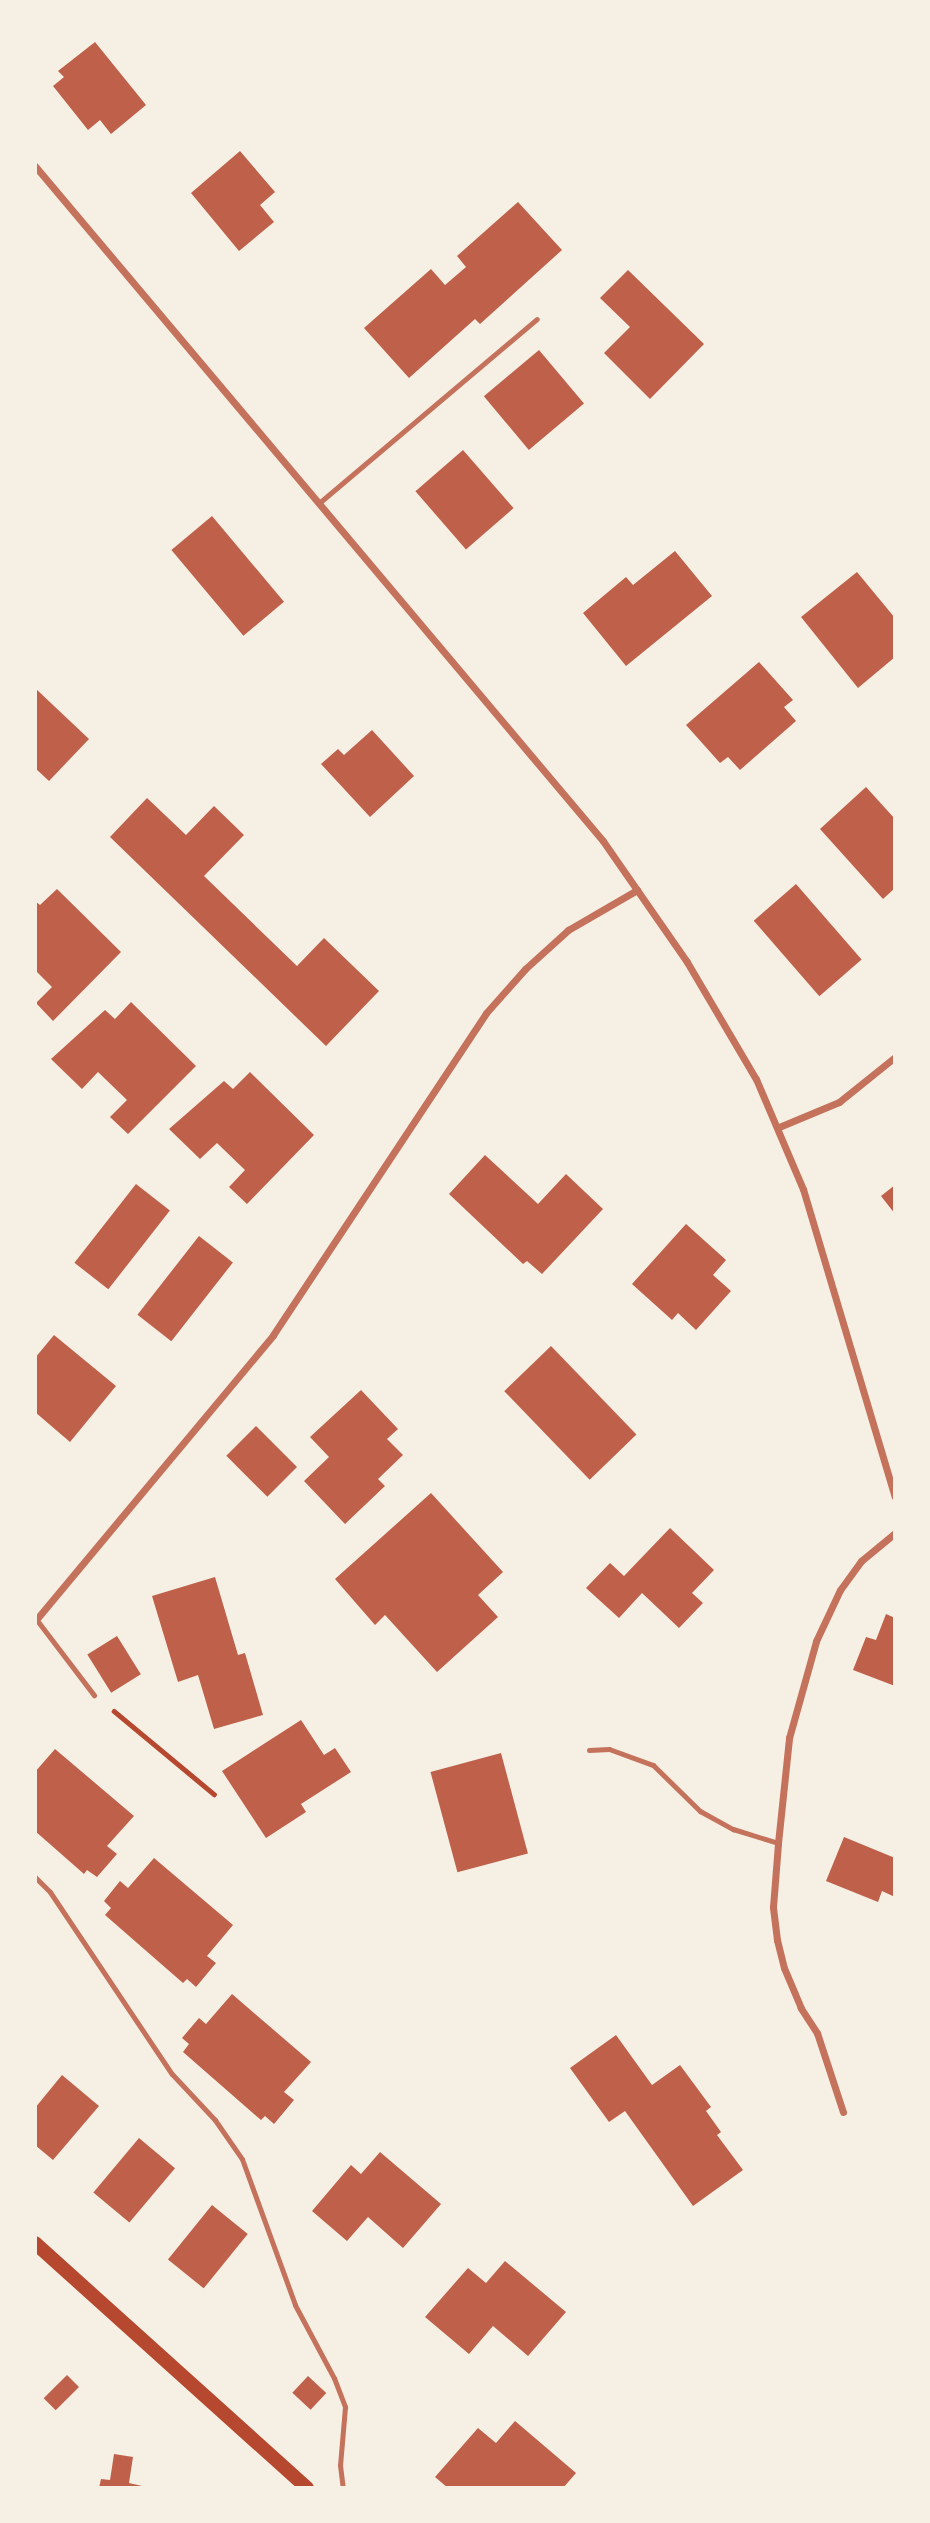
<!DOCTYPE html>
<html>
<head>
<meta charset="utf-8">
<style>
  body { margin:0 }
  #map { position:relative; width:930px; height:2523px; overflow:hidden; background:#f6efe4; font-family:Lato,sans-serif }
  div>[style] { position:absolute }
  .building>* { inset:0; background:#bf614a; transform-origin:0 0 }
  .path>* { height:4.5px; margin:-2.25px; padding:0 2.25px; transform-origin:2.25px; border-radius:2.25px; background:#b5482f }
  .service>* { height:5px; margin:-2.5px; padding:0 2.5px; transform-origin:2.5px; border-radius:2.5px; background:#c5725c }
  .minor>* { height:7px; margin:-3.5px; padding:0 3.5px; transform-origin:3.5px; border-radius:3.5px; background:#c5725c }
  .secondary>* { height:14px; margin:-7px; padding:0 7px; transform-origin:7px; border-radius:7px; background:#b5482f }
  span { translate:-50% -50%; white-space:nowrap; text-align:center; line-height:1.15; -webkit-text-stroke:5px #f6efe4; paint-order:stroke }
  .frame { position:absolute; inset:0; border:37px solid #f6efe4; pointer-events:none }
</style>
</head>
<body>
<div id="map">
  <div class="building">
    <div style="clip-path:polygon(95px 42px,146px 105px,111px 134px,100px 120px,88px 130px,53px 86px,64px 77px,58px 71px)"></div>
    <div style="clip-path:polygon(240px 151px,275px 192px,260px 205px,274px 222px,239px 251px,191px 193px)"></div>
    <div style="clip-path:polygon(518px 202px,562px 250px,480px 324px,475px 319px,409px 378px,364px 328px,431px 269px,445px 285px,466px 267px,457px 256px)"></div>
    <div style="clip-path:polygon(628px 270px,704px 344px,650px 399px,604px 353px,630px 327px,600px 298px)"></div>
    <div style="left:539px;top:350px;width:70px;height:72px;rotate:50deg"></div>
    <div style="left:463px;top:450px;width:77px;height:63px;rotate:49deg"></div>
    <div style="left:212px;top:516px;width:112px;height:53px;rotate:50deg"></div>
    <div style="clip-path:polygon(675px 551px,712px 596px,626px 666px,583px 613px,626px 577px,633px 585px)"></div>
    <div style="clip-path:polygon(857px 572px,895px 618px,895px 657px,858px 688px,801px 617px)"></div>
    <div style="clip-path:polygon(759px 662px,793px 700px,784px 707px,796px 721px,740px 770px,728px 757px,720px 763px,686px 725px)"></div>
    <div style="clip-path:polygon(35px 688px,89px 739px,49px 781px,35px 768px)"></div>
    <div style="clip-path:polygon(372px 730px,414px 776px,370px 817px,321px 764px,338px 749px,344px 755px)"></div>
    <div style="clip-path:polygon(866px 787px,895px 819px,895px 888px,883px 899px,820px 829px)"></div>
    <div style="clip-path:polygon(147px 798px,186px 835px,214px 806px,244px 835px,204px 876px,297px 966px,324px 938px,379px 991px,326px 1046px,110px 837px)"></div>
    <div style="left:796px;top:884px;width:100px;height:56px;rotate:49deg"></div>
    <div style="clip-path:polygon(57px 889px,121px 952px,53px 1021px,36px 1003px,52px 987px,35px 970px,35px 901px,40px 905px)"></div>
    <div style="clip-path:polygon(131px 1002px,196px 1066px,128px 1134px,110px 1117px,127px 1100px,98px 1072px,82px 1089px,51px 1059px,105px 1010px,115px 1019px)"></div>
    <div style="clip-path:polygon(250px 1072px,314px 1135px,247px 1204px,229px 1187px,245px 1170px,217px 1143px,200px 1159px,169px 1129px,224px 1081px,233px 1089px)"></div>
    <div style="clip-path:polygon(485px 1155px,538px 1204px,566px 1174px,603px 1209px,542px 1274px,527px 1261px,523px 1264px,449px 1194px)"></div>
    <div style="left:136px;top:1184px;width:43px;height:100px;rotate:38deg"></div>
    <div style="clip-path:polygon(895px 1185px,895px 1214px,881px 1196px)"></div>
    <div style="clip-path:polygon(686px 1224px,726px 1260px,713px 1275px,731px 1291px,696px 1330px,678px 1313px,672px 1320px,632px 1284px)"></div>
    <div style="left:199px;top:1236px;width:43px;height:100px;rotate:38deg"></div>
    <div style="clip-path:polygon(54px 1335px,116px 1386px,70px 1442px,35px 1412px,35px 1358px)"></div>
    <div style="left:551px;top:1346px;width:123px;height:65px;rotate:46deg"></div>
    <div style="clip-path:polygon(361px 1390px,398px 1429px,387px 1439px,403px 1455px,378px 1479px,385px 1486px,345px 1524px,304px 1481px,329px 1457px,310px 1437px)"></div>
    <div style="left:256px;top:1426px;width:58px;height:42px;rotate:45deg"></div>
    <div style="clip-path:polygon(431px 1493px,503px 1572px,478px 1595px,498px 1617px,437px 1672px,385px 1615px,375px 1625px,335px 1579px)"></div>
    <div style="clip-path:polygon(670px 1528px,714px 1570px,692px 1593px,703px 1603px,679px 1628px,642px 1593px,619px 1618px,586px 1588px,610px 1563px,624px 1576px)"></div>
    <div style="clip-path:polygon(215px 1577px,238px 1655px,245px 1653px,263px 1715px,214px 1729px,198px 1675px,178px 1682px,152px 1596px)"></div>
    <div style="clip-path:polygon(886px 1614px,895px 1618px,895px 1686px,853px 1670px,866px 1637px,876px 1640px)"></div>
    <div style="left:117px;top:1636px;width:45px;height:35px;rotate:58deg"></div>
    <div style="clip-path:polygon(301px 1720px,324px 1755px,335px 1748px,351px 1772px,301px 1804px,306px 1812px,266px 1838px,222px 1771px)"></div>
    <div style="clip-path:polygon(55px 1749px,134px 1816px,107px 1846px,117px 1854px,97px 1877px,87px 1870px,84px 1874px,35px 1831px,35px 1772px)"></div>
    <div style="left:501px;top:1753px;width:104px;height:73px;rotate:75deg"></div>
    <div style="clip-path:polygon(844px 1837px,895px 1858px,895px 1897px,882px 1891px,878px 1902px,826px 1881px)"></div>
    <div style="clip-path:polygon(154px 1858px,233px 1925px,207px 1956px,216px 1963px,196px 1987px,187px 1979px,183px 1983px,105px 1915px,111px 1908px,104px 1901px,120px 1881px,128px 1888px)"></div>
    <div style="clip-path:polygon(232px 1994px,311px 2062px,284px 2092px,294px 2100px,274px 2124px,265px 2116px,261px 2120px,183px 2052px,189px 2044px,182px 2038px,199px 2018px,206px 2024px)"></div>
    <div style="clip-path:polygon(616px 2035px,652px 2085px,680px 2065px,711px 2107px,706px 2111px,721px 2132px,717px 2135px,743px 2170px,693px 2206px,625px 2111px,609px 2122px,570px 2068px)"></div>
    <div style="clip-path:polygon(62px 2075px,99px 2106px,53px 2160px,35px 2145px,35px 2108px)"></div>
    <div style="left:139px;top:2138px;width:47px;height:71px;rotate:40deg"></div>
    <div style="clip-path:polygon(380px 2152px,441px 2204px,403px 2248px,368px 2217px,347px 2241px,312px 2211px,351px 2165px,361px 2174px)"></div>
    <div style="left:212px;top:2205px;width:46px;height:70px;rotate:39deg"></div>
    <div style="clip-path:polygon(505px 2261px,566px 2312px,528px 2356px,493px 2326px,469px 2354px,425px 2317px,468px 2268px,486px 2283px)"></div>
    <div style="left:67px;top:2375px;width:17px;height:33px;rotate:45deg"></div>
    <div style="left:308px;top:2376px;width:25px;height:23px;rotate:43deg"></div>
    <div style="clip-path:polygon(515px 2421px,576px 2473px,563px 2488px,448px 2488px,435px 2477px,478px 2428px,496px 2443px)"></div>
    <div style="clip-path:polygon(114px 2454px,133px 2457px,129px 2483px,151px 2488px,99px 2488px,101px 2479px,110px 2480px)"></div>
  </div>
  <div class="path">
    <div style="left:114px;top:1711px;width:130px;rotate:39.7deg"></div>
  </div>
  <div class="service">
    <div style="left:319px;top:503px;width:285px;rotate:-40.2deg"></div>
    <div style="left:36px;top:1619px;width:96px;rotate:52.7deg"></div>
    <div style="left:589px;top:1750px;width:20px;rotate:-3deg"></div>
    <div style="left:609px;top:1749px;width:47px;rotate:20deg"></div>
    <div style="left:653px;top:1765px;width:66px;rotate:44.4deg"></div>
    <div style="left:700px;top:1811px;width:38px;rotate:29deg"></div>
    <div style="left:733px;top:1829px;width:47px;rotate:17.3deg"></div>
    <div style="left:35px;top:1877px;width:21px;rotate:45deg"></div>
    <div style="left:50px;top:1892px;width:219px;rotate:56.2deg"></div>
    <div style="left:172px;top:2074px;width:63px;rotate:46.9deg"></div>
    <div style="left:215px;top:2120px;width:47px;rotate:55.3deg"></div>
    <div style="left:242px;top:2159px;width:155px;rotate:70deg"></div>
    <div style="left:295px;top:2305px;width:83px;rotate:61.9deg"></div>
    <div style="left:334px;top:2378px;width:31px;rotate:69deg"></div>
    <div style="left:345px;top:2407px;width:58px;rotate:94.9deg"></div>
    <div style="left:340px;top:2465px;width:23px;rotate:83deg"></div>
  </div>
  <div class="minor">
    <div style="left:35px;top:166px;width:882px;rotate:49.92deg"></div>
    <div style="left:603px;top:841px;width:147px;rotate:55.2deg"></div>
    <div style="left:687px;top:962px;width:136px;rotate:59.5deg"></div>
    <div style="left:756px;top:1079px;width:120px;rotate:66.9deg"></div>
    <div style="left:803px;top:1189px;width:321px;rotate:73.4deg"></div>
    <div style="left:779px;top:1127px;width:65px;rotate:-22.6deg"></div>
    <div style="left:839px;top:1102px;width:72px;rotate:-38.8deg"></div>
    <div style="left:35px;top:1621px;width:372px;rotate:-50.2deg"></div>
    <div style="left:273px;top:1335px;width:386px;rotate:-56.5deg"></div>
    <div style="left:486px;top:1013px;width:59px;rotate:-48.4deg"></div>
    <div style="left:525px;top:969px;width:58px;rotate:-42.2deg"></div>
    <div style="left:568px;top:930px;width:80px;rotate:-30.1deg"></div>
    <div style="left:843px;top:2112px;width:83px;rotate:-108.2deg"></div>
    <div style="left:817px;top:2033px;width:30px;rotate:-123deg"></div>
    <div style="left:801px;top:2008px;width:43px;rotate:-113deg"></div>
    <div style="left:784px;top:1968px;width:29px;rotate:-104deg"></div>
    <div style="left:777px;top:1940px;width:33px;rotate:-97deg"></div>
    <div style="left:773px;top:1907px;width:64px;rotate:-85.5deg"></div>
    <div style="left:778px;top:1843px;width:106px;rotate:-84deg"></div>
    <div style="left:789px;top:1738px;width:101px;rotate:-74.4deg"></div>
    <div style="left:816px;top:1641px;width:56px;rotate:-64.8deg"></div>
    <div style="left:840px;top:1590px;width:36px;rotate:-54deg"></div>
    <div style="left:861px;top:1561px;width:44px;rotate:-39.5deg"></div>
  </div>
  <div class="secondary">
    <div style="left:35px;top:2243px;width:366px;rotate:42deg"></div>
  </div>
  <div class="frame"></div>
</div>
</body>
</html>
